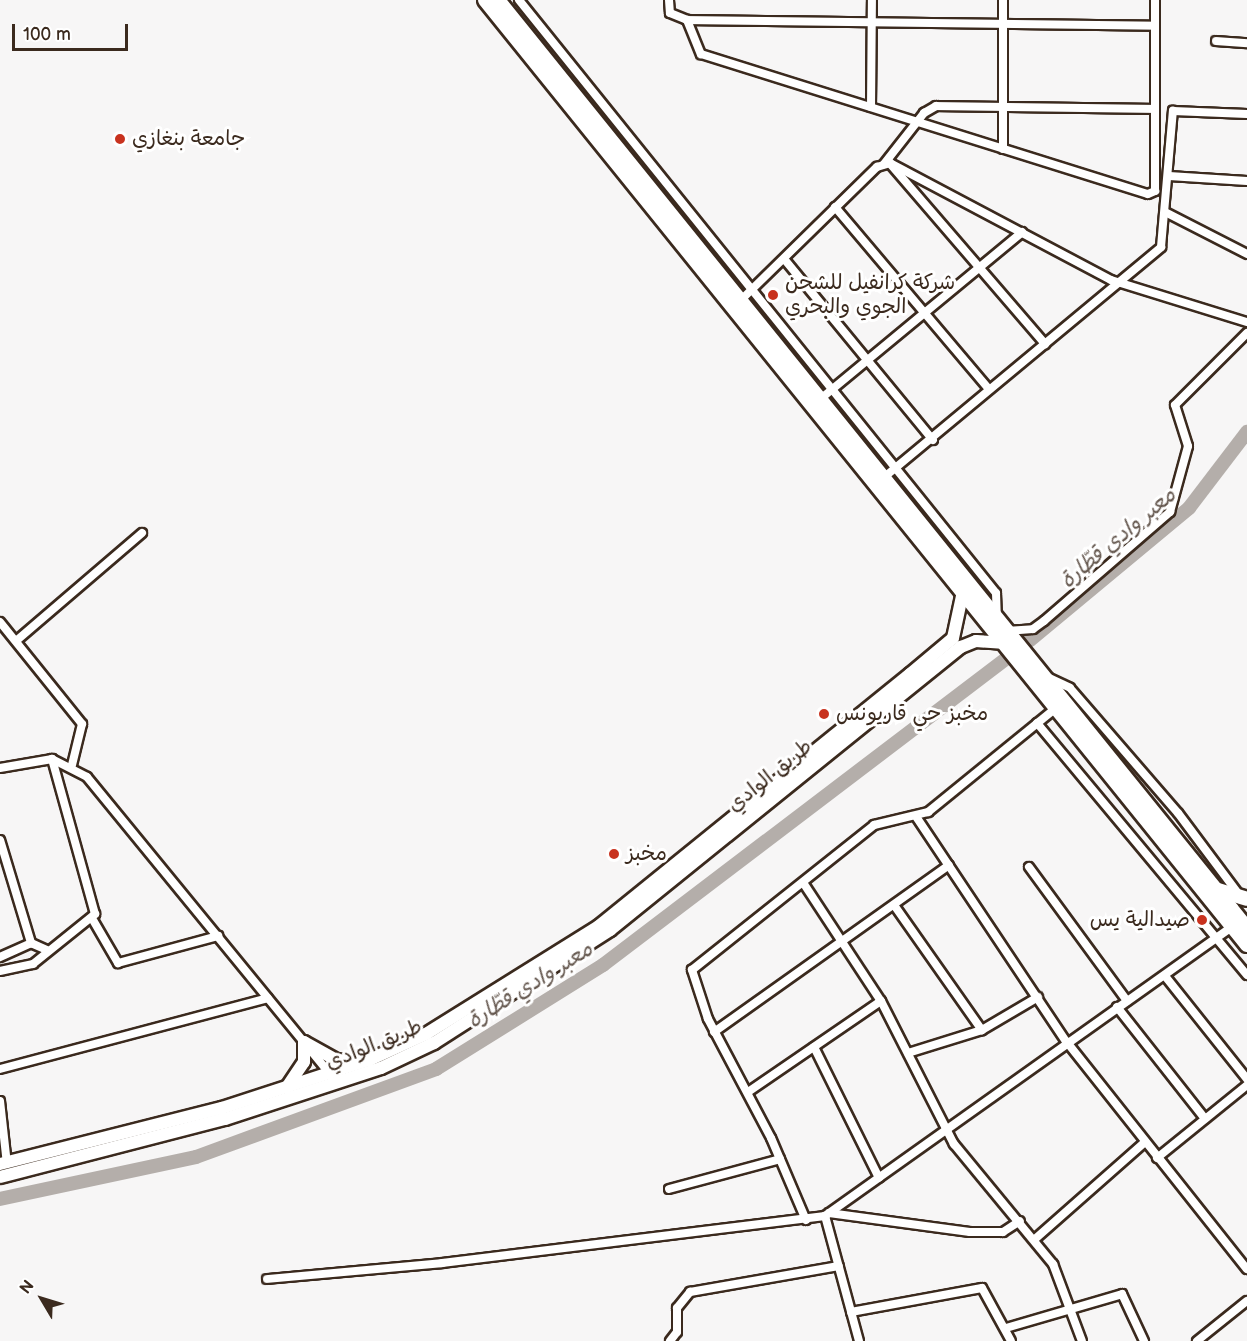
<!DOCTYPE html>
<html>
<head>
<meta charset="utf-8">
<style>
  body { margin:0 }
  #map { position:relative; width:1247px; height:1341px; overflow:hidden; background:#f7f6f6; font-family:"Balsamiq Sans","Playpen Sans Arabic",sans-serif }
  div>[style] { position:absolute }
  .river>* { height:14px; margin:-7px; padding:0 7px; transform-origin:7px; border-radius:7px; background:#b4aeaa }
  .roads { filter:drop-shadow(2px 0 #3b2a1e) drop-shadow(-2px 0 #3b2a1e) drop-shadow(0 2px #3b2a1e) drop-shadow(0 -2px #3b2a1e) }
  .minor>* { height:8px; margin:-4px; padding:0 4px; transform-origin:4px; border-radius:4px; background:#fff }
  .secondary>* { height:12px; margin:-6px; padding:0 6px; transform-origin:6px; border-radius:6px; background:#fff }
  .trunk>* { height:14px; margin:-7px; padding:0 7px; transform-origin:7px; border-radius:7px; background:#fff }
  .dots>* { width:16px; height:16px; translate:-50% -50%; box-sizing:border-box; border:3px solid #fff; border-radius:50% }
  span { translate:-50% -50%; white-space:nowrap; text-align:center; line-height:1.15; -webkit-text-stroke:6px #fff; paint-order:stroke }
  .poi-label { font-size:21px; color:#3b2a1e }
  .left { translate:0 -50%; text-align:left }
  .right { translate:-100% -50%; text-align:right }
  .street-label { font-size:21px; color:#3b2a1e }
  .water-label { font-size:22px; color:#65584f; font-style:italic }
  .north { position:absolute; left:12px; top:1269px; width:60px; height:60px; -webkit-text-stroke:4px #fff; paint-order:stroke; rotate:308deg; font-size:16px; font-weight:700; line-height:24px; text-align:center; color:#3b2a1e }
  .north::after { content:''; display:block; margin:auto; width:21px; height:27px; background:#3b2a1e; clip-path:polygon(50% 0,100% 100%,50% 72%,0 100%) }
  .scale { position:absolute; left:12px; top:24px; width:116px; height:27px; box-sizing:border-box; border:3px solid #3b2a1e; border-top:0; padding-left:8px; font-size:18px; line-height:21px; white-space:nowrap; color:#3b2a1e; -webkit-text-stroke:4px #fff; paint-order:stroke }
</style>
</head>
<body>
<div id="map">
  <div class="river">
    <div style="left:1030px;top:640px;width:207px;rotate:-39.7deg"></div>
    <div style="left:1189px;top:508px;width:96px;rotate:-52.7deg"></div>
    <div style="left:0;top:1199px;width:200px;rotate:-12.1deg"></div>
    <div style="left:196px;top:1157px;width:256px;rotate:-20.1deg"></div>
    <div style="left:436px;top:1069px;width:197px;rotate:-31.9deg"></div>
    <div style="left:603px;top:965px;width:507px;rotate:-37.23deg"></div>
  </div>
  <div class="roads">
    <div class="minor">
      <div style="left:519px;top:0;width:761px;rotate:51.19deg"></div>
      <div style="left:996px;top:593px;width:26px;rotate:88deg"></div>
      <div style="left:669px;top:0;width:13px;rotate:86deg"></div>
      <div style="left:670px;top:13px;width:18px;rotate:22deg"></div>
      <div style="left:687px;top:20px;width:468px;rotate:0.7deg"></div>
      <div style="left:1003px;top:0;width:149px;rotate:90deg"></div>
      <div style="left:687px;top:20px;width:37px;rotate:68deg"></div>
      <div style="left:701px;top:54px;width:468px;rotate:17.4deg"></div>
      <div style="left:1148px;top:194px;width:8px;rotate:-23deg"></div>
      <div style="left:1155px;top:191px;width:191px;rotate:-90deg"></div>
      <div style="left:1216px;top:41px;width:31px;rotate:4deg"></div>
      <div style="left:871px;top:107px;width:107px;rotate:-89.5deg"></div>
      <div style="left:884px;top:164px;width:65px;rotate:-51.9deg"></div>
      <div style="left:924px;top:113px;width:14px;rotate:-30deg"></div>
      <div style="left:936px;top:106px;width:219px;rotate:0.8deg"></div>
      <div style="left:892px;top:166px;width:235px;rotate:49.3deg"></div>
      <div style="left:1169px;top:176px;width:78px;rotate:3.7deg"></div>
      <div style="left:835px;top:207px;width:238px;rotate:49.8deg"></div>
      <div style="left:1167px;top:213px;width:90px;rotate:27.1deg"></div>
      <div style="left:785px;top:260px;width:233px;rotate:50.6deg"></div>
      <div style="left:740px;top:301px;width:192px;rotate:-44.4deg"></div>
      <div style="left:877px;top:167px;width:14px;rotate:-17deg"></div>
      <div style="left:890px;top:163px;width:250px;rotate:27.9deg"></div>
      <div style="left:1111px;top:280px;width:142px;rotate:17.2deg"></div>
      <div style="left:818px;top:401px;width:265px;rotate:-39.6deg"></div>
      <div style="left:882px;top:479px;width:363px;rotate:-39.7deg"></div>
      <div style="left:1161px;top:247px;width:137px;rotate:-85deg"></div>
      <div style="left:1173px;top:111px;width:74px;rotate:2.3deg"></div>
      <div style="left:0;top:622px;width:131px;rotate:51.2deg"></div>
      <div style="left:82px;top:724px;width:42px;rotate:103.7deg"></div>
      <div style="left:1006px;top:631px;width:27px;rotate:-4deg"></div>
      <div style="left:1033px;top:629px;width:14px;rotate:-36deg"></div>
      <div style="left:1044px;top:621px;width:167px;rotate:-40.9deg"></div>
      <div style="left:1170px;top:512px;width:68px;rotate:-74.7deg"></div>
      <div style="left:1188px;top:446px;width:43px;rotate:-107.6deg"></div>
      <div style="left:1175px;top:405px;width:102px;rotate:-45deg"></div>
      <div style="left:16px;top:641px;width:166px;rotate:-40.6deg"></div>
      <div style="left:1049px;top:678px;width:23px;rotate:25deg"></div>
      <div style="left:1070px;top:688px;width:165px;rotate:49.2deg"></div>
      <div style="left:1178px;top:813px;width:104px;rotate:53.2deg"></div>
      <div style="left:1037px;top:723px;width:328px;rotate:50.2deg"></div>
      <div style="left:0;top:768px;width:53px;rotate:-9.8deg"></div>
      <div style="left:52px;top:759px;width:39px;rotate:27deg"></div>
      <div style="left:87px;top:777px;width:385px;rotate:50.7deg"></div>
      <div style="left:917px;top:818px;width:268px;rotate:56.3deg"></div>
      <div style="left:1066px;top:1041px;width:291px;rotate:51.6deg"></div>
      <div style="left:0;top:840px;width:108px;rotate:73.2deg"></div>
      <div style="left:31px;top:943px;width:17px;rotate:24deg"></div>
      <div style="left:1029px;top:867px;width:166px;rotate:53.8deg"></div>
      <div style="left:804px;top:884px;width:140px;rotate:56.7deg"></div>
      <div style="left:881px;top:1001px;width:161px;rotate:63deg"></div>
      <div style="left:954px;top:1144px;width:156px;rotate:50.5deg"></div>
      <div style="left:1053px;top:1264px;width:82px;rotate:69.4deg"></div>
      <div style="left:894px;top:905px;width:153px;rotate:54.9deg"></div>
      <div style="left:93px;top:920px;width:50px;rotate:59.8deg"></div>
      <div style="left:118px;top:963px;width:104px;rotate:-15.1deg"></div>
      <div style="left:0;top:957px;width:34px;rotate:-24deg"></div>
      <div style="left:0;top:971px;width:34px;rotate:-12deg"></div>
      <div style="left:33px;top:964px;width:80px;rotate:-38.9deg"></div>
      <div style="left:95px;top:914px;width:161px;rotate:-105.5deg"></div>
      <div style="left:1165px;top:976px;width:132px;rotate:51.5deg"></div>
      <div style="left:1117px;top:1007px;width:142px;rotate:51.8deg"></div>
      <div style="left:714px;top:1032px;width:288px;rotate:-35.4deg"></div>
      <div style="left:814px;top:1047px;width:146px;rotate:63.6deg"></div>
      <div style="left:908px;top:1053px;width:77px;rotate:-17.3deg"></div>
      <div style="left:982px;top:1030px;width:65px;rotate:-30.5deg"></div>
      <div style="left:0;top:1069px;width:277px;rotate:-14.8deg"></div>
      <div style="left:748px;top:1092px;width:161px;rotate:-34.4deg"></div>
      <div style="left:0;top:1101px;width:63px;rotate:83.7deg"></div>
      <div style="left:1157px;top:1158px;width:116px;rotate:-39deg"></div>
      <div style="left:669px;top:1189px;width:115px;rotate:-15.1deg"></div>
      <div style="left:829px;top:1213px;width:142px;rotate:7.7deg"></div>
      <div style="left:970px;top:1232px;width:33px"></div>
      <div style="left:1003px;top:1232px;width:20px;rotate:-33deg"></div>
      <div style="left:806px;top:1220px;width:89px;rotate:-113.1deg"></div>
      <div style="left:771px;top:1138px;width:135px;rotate:-117.9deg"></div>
      <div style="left:708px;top:1019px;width:52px;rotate:-108.1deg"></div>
      <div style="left:692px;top:970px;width:233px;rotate:-38.5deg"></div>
      <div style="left:874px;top:825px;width:56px;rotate:-13.5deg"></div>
      <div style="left:928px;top:812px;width:165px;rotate:-39.1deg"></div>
      <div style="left:1035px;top:1239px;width:147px;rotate:-41.4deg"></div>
      <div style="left:267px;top:1279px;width:176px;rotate:-5.2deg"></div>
      <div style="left:442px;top:1263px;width:386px;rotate:-7deg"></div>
      <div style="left:851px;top:1312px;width:133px;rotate:-10.4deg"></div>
      <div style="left:982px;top:1288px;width:60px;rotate:61.3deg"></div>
      <div style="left:1006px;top:1328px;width:121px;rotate:-16.3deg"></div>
      <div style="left:1122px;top:1294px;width:52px;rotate:64.9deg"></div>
      <div style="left:670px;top:1341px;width:11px;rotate:-52deg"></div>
      <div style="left:677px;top:1332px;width:24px;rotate:-90deg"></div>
      <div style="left:677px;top:1308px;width:21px;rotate:-51deg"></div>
      <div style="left:690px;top:1292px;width:151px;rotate:-9.9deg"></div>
      <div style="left:859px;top:1341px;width:130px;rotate:-105.2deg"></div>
      <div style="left:825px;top:1216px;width:499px;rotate:-35.4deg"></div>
      <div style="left:1197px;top:1341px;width:64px;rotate:-38.7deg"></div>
    </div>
    <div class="secondary">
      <div style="left:304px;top:1042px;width:37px;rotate:29deg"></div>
      <div style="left:336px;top:1060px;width:22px;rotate:3deg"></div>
      <div style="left:287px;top:1087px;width:30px;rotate:-56deg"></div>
      <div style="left:304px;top:1062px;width:20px;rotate:-90deg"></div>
      <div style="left:0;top:1164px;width:229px;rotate:-14.2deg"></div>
      <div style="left:222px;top:1108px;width:155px;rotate:-18.1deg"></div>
      <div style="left:369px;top:1060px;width:63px;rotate:-24.5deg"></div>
      <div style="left:426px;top:1034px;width:204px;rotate:-32deg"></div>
      <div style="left:599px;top:926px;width:400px;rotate:-39deg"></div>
      <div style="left:910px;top:674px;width:56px;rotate:-39.9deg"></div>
      <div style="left:953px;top:638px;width:43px;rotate:-77.9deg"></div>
      <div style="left:0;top:1177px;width:232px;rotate:-14.5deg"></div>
      <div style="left:225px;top:1119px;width:164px;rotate:-18.1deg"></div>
      <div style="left:381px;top:1068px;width:59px;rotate:-25.3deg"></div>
      <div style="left:434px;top:1043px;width:209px;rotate:-32.7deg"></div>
      <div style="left:610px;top:930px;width:451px;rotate:-38.9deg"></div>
      <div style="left:961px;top:647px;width:16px;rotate:-22deg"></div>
      <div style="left:976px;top:641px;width:26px;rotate:4deg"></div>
    </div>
    <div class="trunk">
      <div style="left:485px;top:0;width:1214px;rotate:51.12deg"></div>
      <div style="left:498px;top:0;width:1193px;rotate:51.09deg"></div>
      <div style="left:1218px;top:890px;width:30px;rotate:17deg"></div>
    </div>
  </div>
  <div class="dots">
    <div style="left:120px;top:139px;background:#c8321e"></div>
    <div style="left:773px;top:295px;background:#c8321e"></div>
    <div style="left:824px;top:714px;background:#c8321e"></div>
    <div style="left:614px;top:854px;background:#c8321e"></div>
    <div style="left:1202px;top:920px;background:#c8321e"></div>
  </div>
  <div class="poi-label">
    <span class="left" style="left:132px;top:139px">جامعة بنغازي</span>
    <span class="left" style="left:785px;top:295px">شركة كرانفيل للشحن<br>الجوي والبحري</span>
    <span class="left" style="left:836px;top:714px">مخبز حي قاريونس</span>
    <span class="left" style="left:626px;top:854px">مخبز</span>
    <span class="right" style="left:1190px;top:920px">صيدالية يس</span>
  </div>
  <div class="street-label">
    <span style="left:770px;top:776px;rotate:-39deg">طريق الوادي</span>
    <span style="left:374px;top:1045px;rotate:-22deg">طريق الوادي</span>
  </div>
  <div class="water-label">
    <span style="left:1118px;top:538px;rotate:-40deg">معبر وادي قطّارة</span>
    <span style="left:530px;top:985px;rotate:-32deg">معبر وادي قطّارة</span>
  </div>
  <div class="north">N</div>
  <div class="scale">100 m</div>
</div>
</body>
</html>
